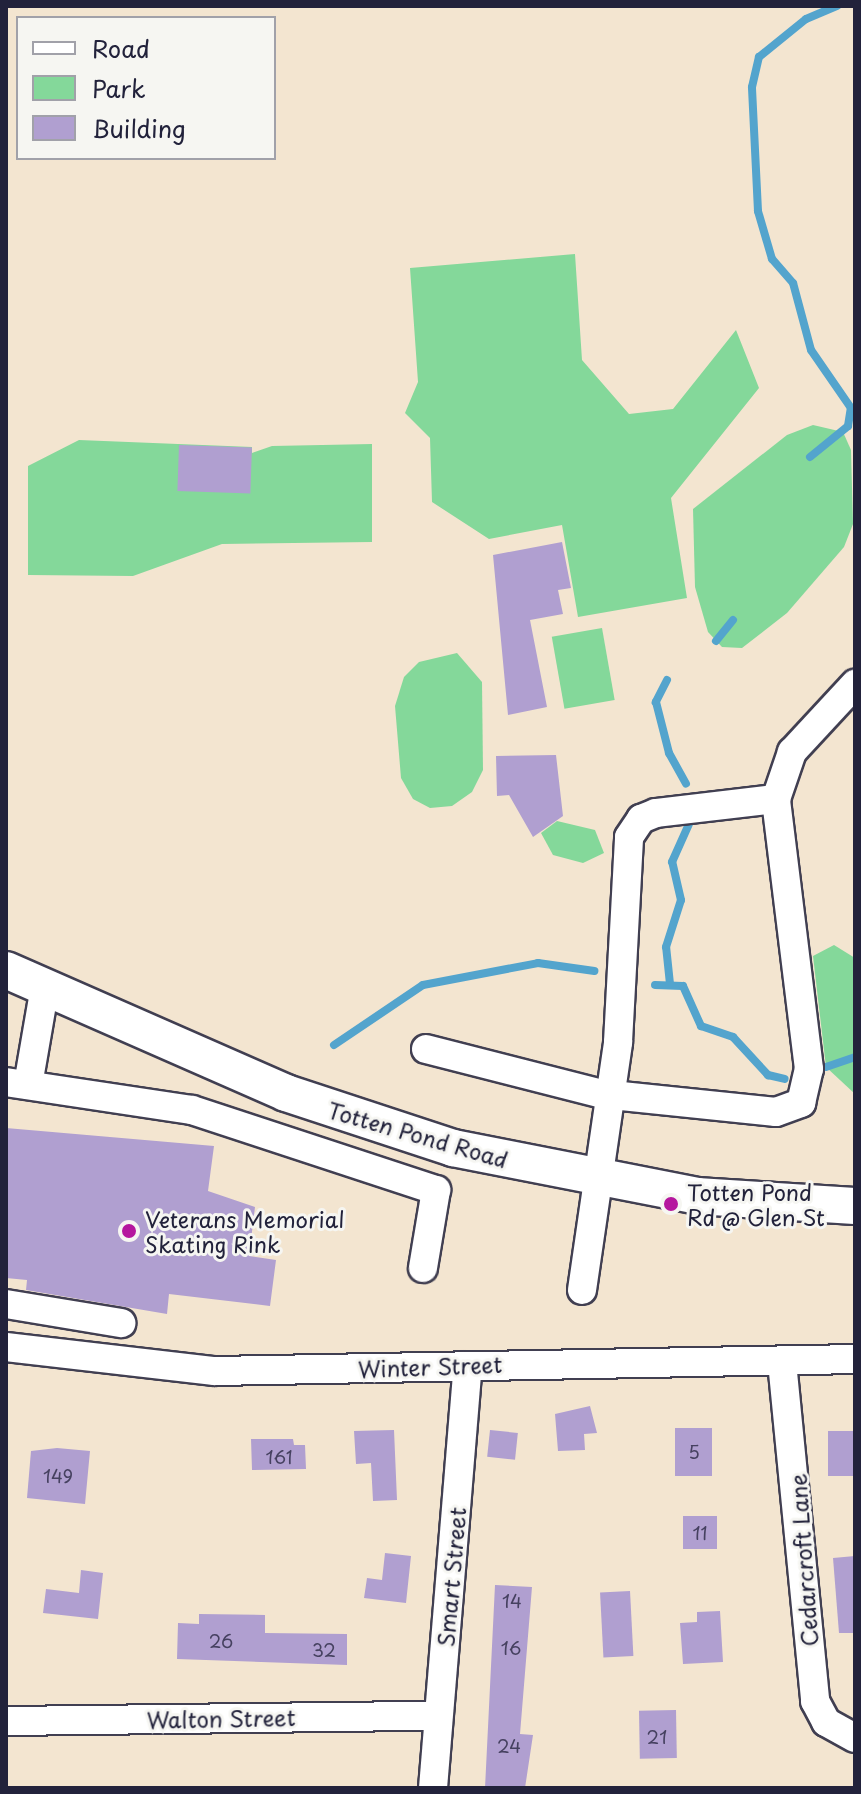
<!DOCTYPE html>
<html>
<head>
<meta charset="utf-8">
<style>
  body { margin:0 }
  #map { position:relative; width:861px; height:1794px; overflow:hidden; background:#f3e5d0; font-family:"Playpen Sans",sans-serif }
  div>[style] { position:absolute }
  .green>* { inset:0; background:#84d89a; transform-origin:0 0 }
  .stream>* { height:8px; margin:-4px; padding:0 4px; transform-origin:4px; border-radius:4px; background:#53a4cd }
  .building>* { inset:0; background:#b09fd0; transform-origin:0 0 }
  .roads { filter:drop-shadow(2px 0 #413f51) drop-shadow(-2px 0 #413f51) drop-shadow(0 2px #413f51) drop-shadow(0 -2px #413f51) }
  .minor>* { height:28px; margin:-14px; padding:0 14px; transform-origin:14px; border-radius:14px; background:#fff }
  .major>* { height:36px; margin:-18px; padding:0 18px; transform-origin:18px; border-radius:18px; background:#fff }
  .dots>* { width:22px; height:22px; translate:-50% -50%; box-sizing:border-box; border:4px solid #f6f6f2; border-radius:50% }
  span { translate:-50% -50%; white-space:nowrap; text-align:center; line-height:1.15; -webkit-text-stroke:6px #f6f6f2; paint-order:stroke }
  .number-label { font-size:18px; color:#464160 }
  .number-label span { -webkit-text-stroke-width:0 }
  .street-label { font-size:22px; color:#22223b }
  .poi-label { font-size:22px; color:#22223b }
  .left { translate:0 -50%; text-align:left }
  .frame { position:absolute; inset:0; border:8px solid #22223b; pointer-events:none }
  .legend { position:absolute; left:16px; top:16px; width:260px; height:144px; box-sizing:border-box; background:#f6f6f2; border:2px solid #a1a1a9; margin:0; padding:10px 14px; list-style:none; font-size:24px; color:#22223b }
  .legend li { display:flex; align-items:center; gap:16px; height:40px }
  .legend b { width:40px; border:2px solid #a1a1a9 }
</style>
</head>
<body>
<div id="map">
  <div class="green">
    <div style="clip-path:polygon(575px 254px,582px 360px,629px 414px,673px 409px,736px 330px,759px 388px,671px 498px,687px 598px,578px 617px,562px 525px,489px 539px,432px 502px,430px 438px,405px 413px,418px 382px,410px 268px)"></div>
    <div style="clip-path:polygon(813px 425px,843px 432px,851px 450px,853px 524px,844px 547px,787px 613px,742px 648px,722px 647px,708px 632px,695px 587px,693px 509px,787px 435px)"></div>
    <div style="clip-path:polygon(79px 440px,252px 447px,252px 453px,272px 446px,372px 444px,372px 542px,222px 544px,133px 576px,28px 575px,28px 466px)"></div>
    <div style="left:602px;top:628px;width:73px;height:51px;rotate:80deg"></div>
    <div style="clip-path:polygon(457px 653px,482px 682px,483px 770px,472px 792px,452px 806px,430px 808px,413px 799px,401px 778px,395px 706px,404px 677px,419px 662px)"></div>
    <div style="clip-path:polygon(557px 821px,595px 830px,604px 853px,583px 863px,553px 855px,541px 833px)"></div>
    <div style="clip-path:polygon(834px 945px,855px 958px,855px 1094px,826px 1067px,813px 956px)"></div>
  </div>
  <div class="stream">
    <div style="left:810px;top:457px;width:49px;rotate:-39.2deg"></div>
    <div style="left:848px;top:426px;width:18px;rotate:-81deg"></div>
    <div style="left:851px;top:408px;width:70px;rotate:-124.6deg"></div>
    <div style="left:811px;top:350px;width:69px;rotate:-105deg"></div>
    <div style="left:793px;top:283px;width:32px;rotate:-131deg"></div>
    <div style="left:772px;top:259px;width:50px;rotate:-106.3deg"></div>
    <div style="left:758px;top:211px;width:124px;rotate:-92.8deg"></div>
    <div style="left:752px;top:87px;width:31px;rotate:-77deg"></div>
    <div style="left:759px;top:57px;width:60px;rotate:-39deg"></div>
    <div style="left:806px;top:19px;width:34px;rotate:-23deg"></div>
    <div style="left:716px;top:641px;width:27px;rotate:-51deg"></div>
    <div style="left:667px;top:680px;width:25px;rotate:117deg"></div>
    <div style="left:656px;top:702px;width:53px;rotate:75.7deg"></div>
    <div style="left:669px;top:753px;width:35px;rotate:61deg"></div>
    <div style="left:670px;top:984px;width:37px;rotate:-96deg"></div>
    <div style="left:666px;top:947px;width:49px;rotate:-72.3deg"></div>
    <div style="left:681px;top:900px;width:39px;rotate:-103deg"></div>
    <div style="left:672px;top:862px;width:42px;rotate:-65.9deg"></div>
    <div style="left:655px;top:985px;width:28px;rotate:2deg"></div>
    <div style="left:683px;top:986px;width:44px;rotate:65.8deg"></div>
    <div style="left:701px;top:1026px;width:34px;rotate:19deg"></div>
    <div style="left:733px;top:1037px;width:52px;rotate:47.4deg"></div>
    <div style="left:768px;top:1075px;width:17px;rotate:13deg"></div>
    <div style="left:334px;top:1045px;width:107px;rotate:-34deg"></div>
    <div style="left:423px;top:985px;width:117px;rotate:-10.8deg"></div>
    <div style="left:538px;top:963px;width:57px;rotate:8.1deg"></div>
    <div style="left:826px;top:1067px;width:31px;rotate:-19deg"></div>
  </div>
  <div class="building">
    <div style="left:179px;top:445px;width:73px;height:46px;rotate:2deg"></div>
    <div style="clip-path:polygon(562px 542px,571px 588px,558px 590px,563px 614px,530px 620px,547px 707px,508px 715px,493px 555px)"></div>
    <div style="clip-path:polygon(556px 755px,563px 816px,533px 837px,509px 795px,497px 796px,496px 756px)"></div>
    <div style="clip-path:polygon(6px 1128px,214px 1146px,208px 1191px,255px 1207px,249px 1256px,276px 1260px,270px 1306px,169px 1294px,167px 1314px,26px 1290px,27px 1280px,6px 1278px)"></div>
    <div style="clip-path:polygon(590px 1406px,597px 1433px,584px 1434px,585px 1450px,558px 1451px,555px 1414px)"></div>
    <div style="left:675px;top:1428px;width:37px;height:48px"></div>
    <div style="clip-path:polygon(394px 1430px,397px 1500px,373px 1501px,371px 1463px,356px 1464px,354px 1431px)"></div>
    <div style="left:490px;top:1430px;width:28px;height:27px;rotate:6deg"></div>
    <div style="left:855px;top:1431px;width:45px;height:27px;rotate:90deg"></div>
    <div style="clip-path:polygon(251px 1439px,293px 1439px,294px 1445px,305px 1445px,306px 1469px,252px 1470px)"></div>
    <div style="clip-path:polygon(57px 1448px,90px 1451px,85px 1504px,27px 1498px,31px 1451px)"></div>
    <div style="left:683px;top:1516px;width:34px;height:33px"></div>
    <div style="clip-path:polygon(385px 1553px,411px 1556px,406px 1603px,364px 1598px,367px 1578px,382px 1580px)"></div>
    <div style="clip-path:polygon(855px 1556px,855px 1633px,839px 1633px,833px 1558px)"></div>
    <div style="clip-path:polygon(81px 1570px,103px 1573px,98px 1619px,43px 1613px,46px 1589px,79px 1593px)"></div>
    <div style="clip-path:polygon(495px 1585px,532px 1587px,520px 1734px,533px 1735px,525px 1788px,485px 1788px)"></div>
    <div style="left:630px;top:1591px;width:65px;height:30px;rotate:87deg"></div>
    <div style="clip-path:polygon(720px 1611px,723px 1662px,683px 1664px,680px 1623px,697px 1622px,697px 1612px)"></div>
    <div style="clip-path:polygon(199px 1614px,265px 1615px,265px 1633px,347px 1634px,347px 1665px,177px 1659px,178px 1623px,199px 1624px)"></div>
    <div style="left:676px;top:1710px;width:48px;height:37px;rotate:89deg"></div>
  </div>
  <div class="roads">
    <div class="minor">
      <div style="left:426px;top:1049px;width:182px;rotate:14.3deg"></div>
      <div style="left:602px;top:1094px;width:175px;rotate:5.9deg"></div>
      <div style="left:776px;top:1112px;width:27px;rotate:-20deg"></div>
      <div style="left:801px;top:1103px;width:35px;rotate:-77deg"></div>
      <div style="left:809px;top:1069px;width:272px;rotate:-97deg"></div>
      <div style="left:776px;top:799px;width:50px;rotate:-71.2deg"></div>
      <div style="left:792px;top:752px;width:93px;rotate:-47.2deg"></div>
      <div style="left:6px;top:1082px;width:188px;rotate:8.6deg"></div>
      <div style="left:192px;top:1110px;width:257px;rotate:18.2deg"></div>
      <div style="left:436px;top:1190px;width:79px;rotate:99.5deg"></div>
      <div style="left:28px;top:1085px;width:99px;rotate:-80.2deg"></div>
      <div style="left:582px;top:1290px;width:251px;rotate:-81.7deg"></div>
      <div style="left:618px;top:1042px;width:205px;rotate:-86.9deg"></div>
      <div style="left:629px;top:837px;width:22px;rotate:-56deg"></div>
      <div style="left:641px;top:819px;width:16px;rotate:-22deg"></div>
      <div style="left:656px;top:813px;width:121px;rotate:-6.7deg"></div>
      <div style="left:6px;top:1304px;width:117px;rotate:9.4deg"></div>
      <div style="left:6px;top:1347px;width:210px;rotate:6.6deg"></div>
      <div style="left:215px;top:1371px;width:640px;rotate:-1.07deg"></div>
      <div style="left:782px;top:1362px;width:341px;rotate:84.4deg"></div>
      <div style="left:815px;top:1701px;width:24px;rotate:62deg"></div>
      <div style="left:826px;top:1722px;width:33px;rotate:29deg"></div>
      <div style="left:6px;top:1721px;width:431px;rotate:-0.7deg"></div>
      <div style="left:433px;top:1788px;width:423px;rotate:-85.3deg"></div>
    </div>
    <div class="major">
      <div style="left:6px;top:970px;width:306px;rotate:23.7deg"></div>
      <div style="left:286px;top:1093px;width:176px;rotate:18.2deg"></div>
      <div style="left:453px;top:1148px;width:249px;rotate:11.1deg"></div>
      <div style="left:697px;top:1196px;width:158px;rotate:3.6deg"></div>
    </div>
  </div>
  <div class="dots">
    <div style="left:671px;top:1204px;background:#b5179e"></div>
    <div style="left:129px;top:1231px;background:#b5179e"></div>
  </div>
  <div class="number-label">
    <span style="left:694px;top:1452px">5</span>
    <span style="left:279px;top:1457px">161</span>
    <span style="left:58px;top:1476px">149</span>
    <span style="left:700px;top:1533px">11</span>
    <span style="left:512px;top:1601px">14</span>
    <span style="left:221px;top:1641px">26</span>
    <span style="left:511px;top:1648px">16</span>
    <span style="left:324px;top:1650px">32</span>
    <span style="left:657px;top:1737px">21</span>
    <span style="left:509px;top:1746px">24</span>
  </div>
  <div class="street-label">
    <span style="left:418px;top:1134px;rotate:16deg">Totten Pond Road</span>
    <span style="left:430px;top:1366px;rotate:-2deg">Winter Street</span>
    <span style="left:803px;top:1560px;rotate:-94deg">Cedarcroft Lane</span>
    <span style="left:451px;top:1577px;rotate:-85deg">Smart Street</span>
    <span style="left:221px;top:1718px;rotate:-1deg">Walton Street</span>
  </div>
  <div class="poi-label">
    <span class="left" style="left:687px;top:1204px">Totten Pond<br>Rd @ Glen St</span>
    <span class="left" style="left:145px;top:1231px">Veterans Memorial<br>Skating Rink</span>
  </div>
  <div class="frame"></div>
  <ul class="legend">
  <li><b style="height:10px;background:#fff"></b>Road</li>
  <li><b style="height:22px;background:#84d89a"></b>Park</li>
  <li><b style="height:22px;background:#b09fd0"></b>Building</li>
  </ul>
</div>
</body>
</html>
